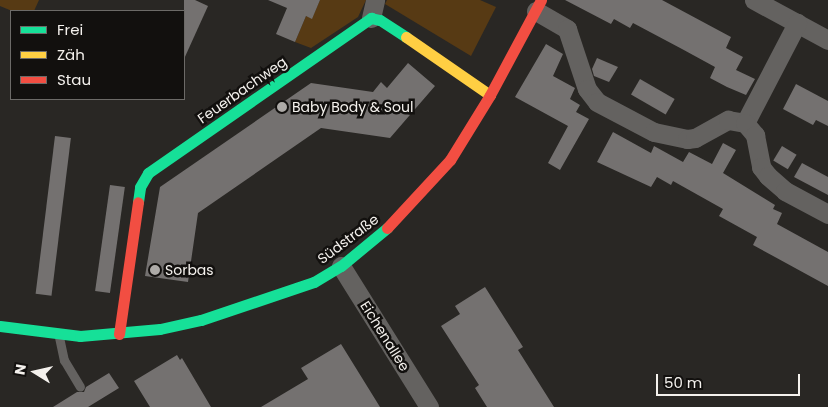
<!DOCTYPE html>
<html>
<head>
<meta charset="utf-8">
<style>
  body { margin:0 }
  #map { position:relative; width:828px; height:407px; overflow:hidden; background:#292724; font-family:Poppins,sans-serif }
  div>[style] { position:absolute }
  .green>* { inset:0; background:#573a14 }
  .building>* { inset:0; background:#747170; transform-origin:0 0 }
  .lane>* { height:9px; margin:-4.5px; padding:0 4.5px; transform-origin:4.5px; border-radius:4.5px; background:#646260 }
  .street>* { height:19px; margin:-9.5px; padding:0 9.5px; transform-origin:9.5px; border-radius:9.5px; background:#646260 }
  .fast>* { height:11px; margin:-5.5px; padding:0 5.5px; transform-origin:5.5px; border-radius:5.5px; background:#16e098 }
  .slow>* { height:11px; margin:-5.5px; padding:0 5.5px; transform-origin:5.5px; border-radius:5.5px; background:#ffcf43 }
  .jam>* { height:11px; margin:-5.5px; padding:0 5.5px; transform-origin:5.5px; border-radius:5.5px; background:#f24e42 }
  .dots>* { width:14px; height:14px; translate:-50% -50%; box-sizing:border-box; border:2px solid #12100e; border-radius:50% }
  span { translate:-50% -50%; white-space:nowrap; text-align:center; line-height:1.15; -webkit-text-stroke:5px #12100e; paint-order:stroke }
  .street-label { font-size:14px; color:#f4f1ed }
  .poi-label { font-size:14px; color:#f4f1ed }
  .left { translate:0 -50%; text-align:left }
  .legend { position:absolute; left:10px; top:10px; width:175px; height:90px; box-sizing:border-box; background:#12100e; border:1px solid #6c6a67; margin:0; padding:6px 9px; list-style:none; font-size:15px; color:#f4f1ed }
  .legend li { display:flex; align-items:center; gap:10px; height:25px }
  .legend b { width:25px; border:1px solid #6c6a67 }
  .north { position:absolute; left:10px; top:347px; width:50px; height:50px; -webkit-text-stroke:4px #12100e; paint-order:stroke; rotate:280deg; font-size:14px; font-weight:700; line-height:20px; text-align:center; color:#f4f1ed }
  .north::after { content:''; display:block; margin:auto; width:18px; height:22px; background:#f4f1ed; clip-path:polygon(50% 0,100% 100%,50% 72%,0 100%) }
  .scale { position:absolute; left:656px; top:374px; width:144px; height:22px; box-sizing:border-box; border:2px solid #f4f1ed; border-top:0; padding-left:6px; font-size:15px; line-height:18px; white-space:nowrap; color:#f4f1ed; -webkit-text-stroke:4px #12100e; paint-order:stroke }
</style>
</head>
<body>
<div id="map">
  <div class="green">
    <div style="clip-path:polygon(0 0,39px 0,34px 11px,12px 11px,0 6px)"></div>
    <div style="clip-path:polygon(320px 0,366px 0,358px 17px,311px 48px,295px 42px,306px 16px,312px 18px)"></div>
    <div style="clip-path:polygon(387px 0,480px 0,496px 7px,471px 56px,385px 4px)"></div>
  </div>
  <div class="building">
    <div style="clip-path:polygon(184px 0,195px 0,208px 6px,184px 59px)"></div>
    <div style="clip-path:polygon(268px 0,320px 0,312px 19px,306px 16px,295px 42px,276px 34px,287px 8px)"></div>
    <div style="clip-path:polygon(565px 0,662px 0,731px 37px,726px 48px,743px 57px,736px 70px,755px 79px,746px 95px,727px 87px,710px 78px,715px 67px,682px 49px,633px 23px,630px 28px,614px 19px,611px 24px)"></div>
    <div style="clip-path:polygon(546px 44px,563px 54px,553px 76px,575px 88px,570px 99px,580px 105px,576px 112px,589px 119px,560px 170px,548px 163px,568px 126px,515px 97px)"></div>
    <div style="clip-path:polygon(597px 58px,618px 67px,609px 82px,594px 76px,592px 69px)"></div>
    <div style="clip-path:polygon(408px 63px,435px 86px,390px 138px,321px 128px,198px 213px,188px 282px,145px 276px,160px 187px,311px 83px,373px 92px,381px 82px,387px 88px)"></div>
    <div style="left:640px;top:79px;width:40px;height:18px;rotate:30deg"></div>
    <div style="clip-path:polygon(796px 84px,828px 101px,828px 126px,816px 120px,813px 125px,783px 109px)"></div>
    <div style="clip-path:polygon(613px 132px,651px 153px,654px 146px,683px 162px,689px 152px,712px 164px,723px 143px,736px 150px,723px 173px,775px 205px,773px 209px,782px 213px,777px 224px,828px 252px,828px 286px,753px 245px,757px 237px,719px 216px,723px 209px,673px 181px,671px 185px,657px 177px,651px 187px,597px 162px)"></div>
    <div style="left:55px;top:136px;width:16px;height:159px;rotate:7deg"></div>
    <div style="left:782px;top:146px;width:17px;height:17px;rotate:31deg"></div>
    <div style="clip-path:polygon(802px 163px,828px 177px,828px 195px,794px 177px)"></div>
    <div style="left:110px;top:185px;width:15px;height:107px;rotate:8deg"></div>
    <div style="clip-path:polygon(485px 287px,523px 347px,518px 350px,554px 407px,487px 407px,475px 388px,479px 385px,441px 326px,460px 314px,455px 306px)"></div>
    <div style="clip-path:polygon(341px 344px,380px 407px,261px 407px,308px 379px,301px 368px)"></div>
    <div style="clip-path:polygon(177px 355px,180px 360px,182px 358px,211px 407px,150px 407px,134px 381px)"></div>
    <div style="clip-path:polygon(109px 373px,119px 388px,88px 407px,53px 407px,77px 392px,84px 392px,86px 387px)"></div>
  </div>
  <div class="lane">
    <div style="left:59px;top:337px;width:24px;rotate:78deg"></div>
    <div style="left:64px;top:360px;width:31px;rotate:59deg"></div>
  </div>
  <div class="street">
    <div style="left:754px;top:0;width:84px;rotate:28.4deg"></div>
    <div style="left:536px;top:11px;width:36px;rotate:30deg"></div>
    <div style="left:567px;top:29px;width:63px;rotate:71.6deg"></div>
    <div style="left:587px;top:89px;width:16px;rotate:52deg"></div>
    <div style="left:597px;top:102px;width:64px;rotate:27.8deg"></div>
    <div style="left:654px;top:132px;width:34px;rotate:12deg"></div>
    <div style="left:687px;top:139px;width:8px;rotate:-7deg"></div>
    <div style="left:695px;top:138px;width:38px;rotate:-29deg"></div>
    <div style="left:728px;top:120px;width:17px;rotate:10deg"></div>
    <div style="left:745px;top:123px;width:113px;rotate:-62.5deg"></div>
    <div style="left:371px;top:18px;width:18px;rotate:-77deg"></div>
    <div style="left:745px;top:123px;width:16px;rotate:50deg"></div>
    <div style="left:755px;top:135px;width:33px;rotate:79deg"></div>
    <div style="left:761px;top:167px;width:11px;rotate:52deg"></div>
    <div style="left:768px;top:176px;width:23px;rotate:41deg"></div>
    <div style="left:785px;top:191px;width:49px;rotate:28.1deg"></div>
    <div style="left:341px;top:266px;width:166px;rotate:58deg"></div>
  </div>
  <div class="fast">
    <div style="left:138px;top:202px;width:15px;rotate:-82deg"></div>
    <div style="left:140px;top:187px;width:16px;rotate:-60deg"></div>
    <div style="left:148px;top:173px;width:272px;rotate:-34.8deg"></div>
    <div style="left:371px;top:18px;width:9px;rotate:13deg"></div>
    <div style="left:380px;top:20px;width:31px;rotate:33deg"></div>
    <div style="left:0;top:326px;width:81px;rotate:7.1deg"></div>
    <div style="left:80px;top:336px;width:80px;rotate:-5deg"></div>
    <div style="left:160px;top:329px;width:42px;rotate:-12.4deg"></div>
    <div style="left:201px;top:320px;width:119px;rotate:-18.6deg"></div>
    <div style="left:314px;top:282px;width:31px;rotate:-31deg"></div>
    <div style="left:341px;top:266px;width:60px;rotate:-39.6deg"></div>
  </div>
  <div class="slow">
    <div style="left:406px;top:37px;width:102px;rotate:34.6deg"></div>
  </div>
  <div class="jam">
    <div style="left:387px;top:228px;width:93px;rotate:-47.2deg"></div>
    <div style="left:450px;top:160px;width:76px;rotate:-58.4deg"></div>
    <div style="left:490px;top:95px;width:108px;rotate:-61.8deg"></div>
    <div style="left:119px;top:334px;width:133px;rotate:-81.8deg"></div>
  </div>
  <div class="dots">
    <div style="left:282px;top:107px;background:#adaaa7"></div>
    <div style="left:155px;top:270px;background:#adaaa7"></div>
  </div>
  <div class="street-label">
    <span style="left:242px;top:90px;rotate:-35deg">Feuerbachweg</span>
    <span style="left:348px;top:239px;rotate:-37deg">Südstraße</span>
    <span style="left:385px;top:336px;rotate:58deg">Eichenallee</span>
  </div>
  <div class="poi-label">
    <span class="left" style="left:292px;top:107px">Baby Body &amp; Soul</span>
    <span class="left" style="left:165px;top:270px">Sorbas</span>
  </div>
  <ul class="legend">
  <li><b style="height:6px;background:#16e098"></b>Frei</li>
  <li><b style="height:6px;background:#ffcf43"></b>Zäh</li>
  <li><b style="height:6px;background:#f24e42"></b>Stau</li>
  </ul>
  <div class="north">N</div>
  <div class="scale">50 m</div>
</div>
</body>
</html>
